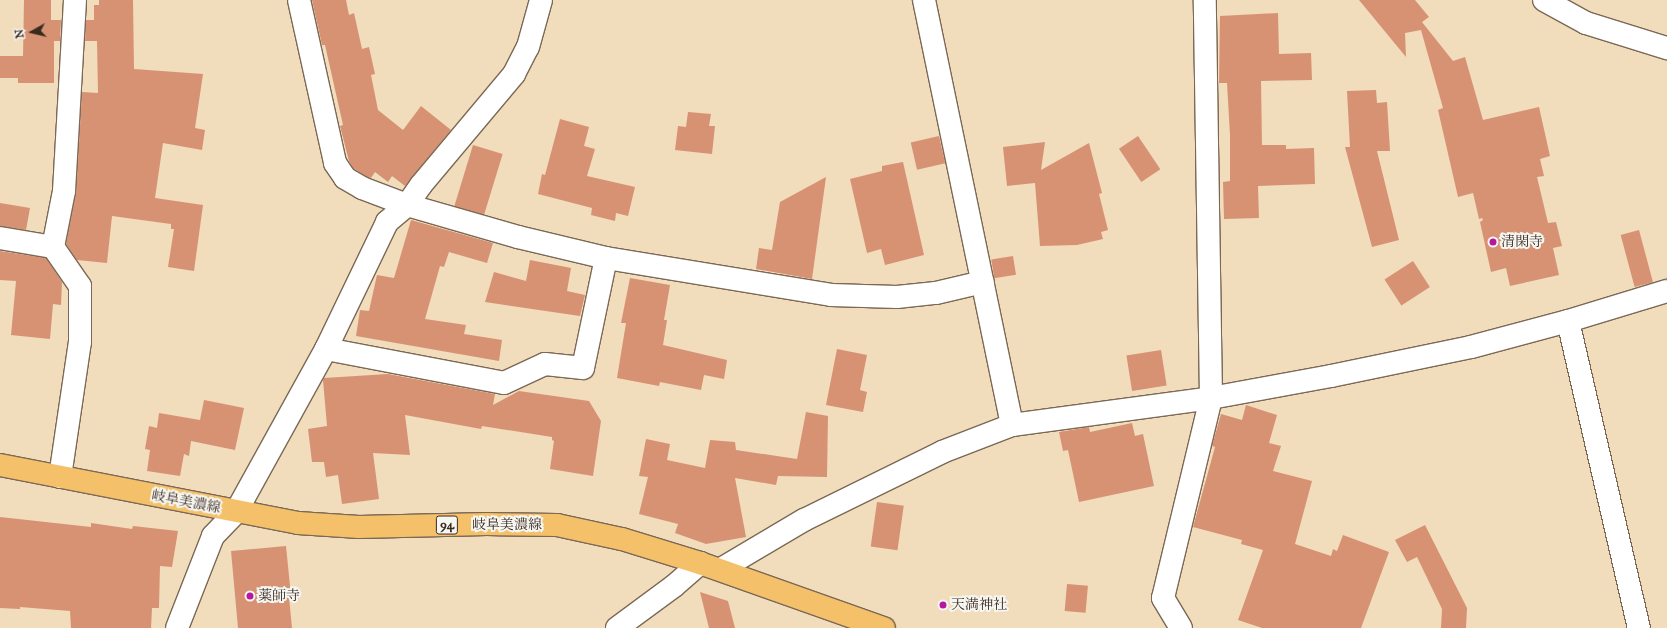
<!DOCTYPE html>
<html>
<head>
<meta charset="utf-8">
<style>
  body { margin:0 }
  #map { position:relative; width:1667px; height:628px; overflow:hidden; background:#f1dcbc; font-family:"IM FELL Great Primer","Noto Serif JP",serif }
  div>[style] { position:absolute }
  .building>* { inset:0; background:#d79274; transform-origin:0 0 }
  .roads { filter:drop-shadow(1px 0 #7b6855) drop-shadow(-1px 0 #7b6855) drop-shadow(0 1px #7b6855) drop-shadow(0 -1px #7b6855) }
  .minor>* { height:22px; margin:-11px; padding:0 11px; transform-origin:11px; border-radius:11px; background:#fff }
  .major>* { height:22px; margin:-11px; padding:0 11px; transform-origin:11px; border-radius:11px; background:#f4c16a }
  .dots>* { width:11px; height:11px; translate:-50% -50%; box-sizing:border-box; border:2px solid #f6f6f2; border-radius:50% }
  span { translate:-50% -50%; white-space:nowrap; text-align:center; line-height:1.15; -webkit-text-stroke:4px #f6f6f2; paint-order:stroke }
  .shield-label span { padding:1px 3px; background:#f6f6f2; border:1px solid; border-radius:3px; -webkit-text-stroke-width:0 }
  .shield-label { font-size:13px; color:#3b2a1e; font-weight:700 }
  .poi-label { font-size:14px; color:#3b2a1e }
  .left { translate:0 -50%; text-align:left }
  .street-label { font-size:14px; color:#3b2a1e }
  .north { position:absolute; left:12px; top:12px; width:40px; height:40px; -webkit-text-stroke:3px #f6f6f2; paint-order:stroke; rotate:262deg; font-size:11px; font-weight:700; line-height:16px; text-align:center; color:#3b2a1e }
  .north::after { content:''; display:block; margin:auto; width:14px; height:18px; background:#3b2a1e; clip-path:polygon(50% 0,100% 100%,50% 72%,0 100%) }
</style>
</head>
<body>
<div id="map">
  <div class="building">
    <div style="clip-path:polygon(24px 0,51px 0,51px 20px,61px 20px,60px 41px,54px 41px,54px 83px,18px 83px,18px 78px,0 78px,0 56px,23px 56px)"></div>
    <div style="clip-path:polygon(99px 0,133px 0,134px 69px,203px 74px,195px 128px,205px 130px,202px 150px,163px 143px,155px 198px,203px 205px,194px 271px,168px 267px,174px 229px,171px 229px,171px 224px,112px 216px,107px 263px,77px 260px,66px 244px,76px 192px,82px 92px,98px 93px,97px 41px,85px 41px,86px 20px,94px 20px,94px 5px,99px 5px)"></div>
    <div style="clip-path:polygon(312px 0,346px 0,349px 15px,354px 13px,362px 49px,369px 47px,375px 74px,371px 75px,378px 110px,403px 130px,421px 106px,451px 130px,405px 186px,392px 176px,388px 182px,375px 172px,371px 178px,367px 177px,353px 168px,349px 161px,340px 126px,343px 125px,325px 45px,322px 45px)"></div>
    <div style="clip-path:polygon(1359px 0,1415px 0,1429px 17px,1422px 22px,1453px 61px,1465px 57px,1483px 120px,1539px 107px,1550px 156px,1540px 159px,1544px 176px,1537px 177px,1548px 223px,1556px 222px,1562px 246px,1553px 248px,1559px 275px,1510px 286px,1506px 268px,1491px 272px,1480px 222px,1483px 220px,1482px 218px,1479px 219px,1473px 193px,1458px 197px,1438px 110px,1443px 108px,1421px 30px,1405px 33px,1406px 57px)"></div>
    <div style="clip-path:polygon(1278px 13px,1279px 54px,1311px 53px,1312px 80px,1261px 81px,1262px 145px,1286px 145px,1286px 149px,1314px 148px,1315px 184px,1258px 186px,1259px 218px,1224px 219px,1223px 182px,1230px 181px,1230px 135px,1227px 83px,1219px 83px,1220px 16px)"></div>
    <div style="clip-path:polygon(1376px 90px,1377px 103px,1387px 102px,1390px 151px,1377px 151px,1399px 240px,1372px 247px,1345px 147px,1350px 147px,1347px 91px)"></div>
    <div style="clip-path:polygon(688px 112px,711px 114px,709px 126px,715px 126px,712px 154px,675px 150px,678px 126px,686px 127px)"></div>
    <div style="clip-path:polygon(560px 119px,589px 127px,584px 146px,595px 149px,587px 176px,635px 187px,628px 216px,616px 213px,615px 221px,591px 215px,592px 208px,538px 194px,542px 174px,545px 175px)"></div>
    <div style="left:939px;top:136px;width:28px;height:29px;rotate:77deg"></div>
    <div style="left:1138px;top:136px;width:40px;height:23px;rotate:56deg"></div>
    <div style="clip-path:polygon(1045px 142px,1041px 170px,1089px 143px,1102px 193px,1099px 194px,1108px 230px,1101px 232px,1103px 239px,1077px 245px,1040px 246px,1035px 183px,1007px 186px,1003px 147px)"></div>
    <div style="left:473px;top:145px;width:31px;height:64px;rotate:17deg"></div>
    <div style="clip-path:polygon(903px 162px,924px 255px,885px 265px,881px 249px,867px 253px,850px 179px,882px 171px,882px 166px)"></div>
    <div style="clip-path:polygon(826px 177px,812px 279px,756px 269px,759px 248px,772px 250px,780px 202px)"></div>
    <div style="clip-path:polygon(0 203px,30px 208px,26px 230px,0 226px)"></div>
    <div style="clip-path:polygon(411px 220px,493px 243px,487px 263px,449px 252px,444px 267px,440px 266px,425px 319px,466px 325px,464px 334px,502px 340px,499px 361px,356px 336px,360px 310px,369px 311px,377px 275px,394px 278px)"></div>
    <div style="left:1639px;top:230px;width:54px;height:19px;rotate:75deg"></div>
    <div style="clip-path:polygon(0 251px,46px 258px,62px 282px,61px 305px,53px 304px,50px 339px,11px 335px,16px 281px,0 280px)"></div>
    <div style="left:1013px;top:256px;width:19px;height:22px;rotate:81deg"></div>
    <div style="clip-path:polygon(530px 260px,571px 268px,567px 291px,585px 295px,580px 316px,485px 302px,494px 272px,526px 281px)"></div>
    <div style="left:1413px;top:261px;width:31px;height:34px;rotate:57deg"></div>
    <div style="clip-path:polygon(630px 278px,670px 285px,664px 320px,667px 320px,663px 345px,727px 360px,724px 379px,704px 375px,701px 390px,660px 382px,659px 386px,617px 378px,626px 323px,621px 323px)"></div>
    <div style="clip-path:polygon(837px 349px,867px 355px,860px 390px,867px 392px,863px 412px,826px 405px)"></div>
    <div style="left:1161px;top:350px;width:36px;height:35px;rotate:81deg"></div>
    <div style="clip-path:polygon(388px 374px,495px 394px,493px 405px,519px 391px,589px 401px,601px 421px,593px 476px,550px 469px,554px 441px,552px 440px,552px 437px,482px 426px,481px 429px,405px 415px,410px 455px,373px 453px,379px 499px,342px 504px,338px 475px,326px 477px,324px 462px,312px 462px,308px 429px,327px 426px,323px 380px,324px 378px)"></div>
    <div style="clip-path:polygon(204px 400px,244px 408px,235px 450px,191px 441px,189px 456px,184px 454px,180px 476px,147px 471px,150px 450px,145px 449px,149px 426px,157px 428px,159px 413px,200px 420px)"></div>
    <div style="clip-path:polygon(1246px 405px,1277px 415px,1269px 443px,1281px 446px,1273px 471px,1312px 481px,1295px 544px,1331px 556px,1333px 549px,1337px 551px,1343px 535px,1389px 552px,1361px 628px,1262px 628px,1238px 620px,1263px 550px,1241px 544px,1242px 540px,1193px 527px,1215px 447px,1212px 446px,1221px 414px,1242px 420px)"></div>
    <div style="clip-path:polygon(806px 412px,828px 416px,827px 477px,778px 476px,776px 485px,735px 478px,746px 537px,706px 544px,675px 533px,678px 524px,639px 514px,648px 477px,639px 476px,646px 439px,670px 444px,667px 460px,705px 468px,710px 440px,735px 442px,736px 450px,797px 459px)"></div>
    <div style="clip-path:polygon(1132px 423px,1135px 436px,1143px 434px,1154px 486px,1079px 502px,1068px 450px,1063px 451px,1059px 432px,1089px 427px,1090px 432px)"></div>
    <div style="left:877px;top:502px;width:27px;height:45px;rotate:8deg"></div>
    <div style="clip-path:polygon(0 517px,91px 527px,91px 523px,132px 529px,133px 526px,178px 531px,172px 567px,160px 566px,159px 608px,152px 608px,151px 628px,71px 628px,70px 611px,20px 607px,20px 609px,0 608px)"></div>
    <div style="clip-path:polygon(1425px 525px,1467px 608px,1466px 628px,1441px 628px,1442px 609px,1417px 557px,1407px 562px,1395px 540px)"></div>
    <div style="clip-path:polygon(286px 546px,291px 596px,289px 597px,292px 628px,238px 628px,231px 551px)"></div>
    <div style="left:1067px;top:584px;width:21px;height:27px;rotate:5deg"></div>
    <div style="clip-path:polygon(700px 592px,728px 601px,735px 628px,709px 628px)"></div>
  </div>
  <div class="roads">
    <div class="minor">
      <div style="left:299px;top:0;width:167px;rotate:77.5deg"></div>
      <div style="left:335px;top:163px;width:18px;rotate:56deg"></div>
      <div style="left:345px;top:178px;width:20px;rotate:30deg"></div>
      <div style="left:362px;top:188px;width:48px;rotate:20.7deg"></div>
      <div style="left:407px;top:205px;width:116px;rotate:16.1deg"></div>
      <div style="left:518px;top:237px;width:90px;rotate:13.4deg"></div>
      <div style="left:606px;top:258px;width:228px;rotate:9.3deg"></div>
      <div style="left:831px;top:295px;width:66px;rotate:1.7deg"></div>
      <div style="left:897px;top:297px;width:39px;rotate:-6deg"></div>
      <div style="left:936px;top:293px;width:48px;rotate:-13.2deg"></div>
      <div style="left:924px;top:0;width:434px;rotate:78.3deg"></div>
      <div style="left:1544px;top:0;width:48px;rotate:28.7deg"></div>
      <div style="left:1586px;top:23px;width:85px;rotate:17.2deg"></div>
      <div style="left:0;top:238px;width:54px;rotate:9.6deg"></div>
      <div style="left:1568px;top:321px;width:315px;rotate:77deg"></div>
      <div style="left:326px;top:349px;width:181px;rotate:10.8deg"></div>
      <div style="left:504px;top:383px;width:45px;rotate:-24.9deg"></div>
      <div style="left:545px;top:364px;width:38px;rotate:6deg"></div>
      <div style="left:583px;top:368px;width:112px;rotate:-78.2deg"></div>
      <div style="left:60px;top:477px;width:136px;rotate:-81.6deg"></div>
      <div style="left:80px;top:342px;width:56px;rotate:-90deg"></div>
      <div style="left:80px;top:286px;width:47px;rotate:-124.7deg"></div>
      <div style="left:53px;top:247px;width:57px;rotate:-78.9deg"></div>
      <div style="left:64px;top:191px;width:191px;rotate:-86.7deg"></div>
      <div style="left:721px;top:569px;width:96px;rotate:-30.6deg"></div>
      <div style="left:804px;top:520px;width:154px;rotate:-26.2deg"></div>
      <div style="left:942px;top:452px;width:75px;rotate:-21.1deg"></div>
      <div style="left:1012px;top:425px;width:201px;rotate:-7.7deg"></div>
      <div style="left:1211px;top:398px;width:122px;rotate:-10.4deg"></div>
      <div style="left:1331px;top:376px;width:143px;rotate:-11.7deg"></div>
      <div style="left:1471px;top:347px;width:100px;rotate:-15deg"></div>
      <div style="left:1568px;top:321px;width:103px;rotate:-16.9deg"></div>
      <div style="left:177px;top:628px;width:99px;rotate:-68.6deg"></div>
      <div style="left:213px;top:536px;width:33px;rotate:-46deg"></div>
      <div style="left:236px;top:512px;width:186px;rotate:-61.1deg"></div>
      <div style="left:326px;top:349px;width:141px;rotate:-64.3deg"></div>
      <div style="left:387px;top:222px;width:26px;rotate:-40deg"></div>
      <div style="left:407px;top:205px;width:24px;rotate:-55deg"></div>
      <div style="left:421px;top:185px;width:145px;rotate:-50deg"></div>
      <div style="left:514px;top:74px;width:30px;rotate:-63deg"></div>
      <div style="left:528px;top:47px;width:49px;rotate:-74.5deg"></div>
      <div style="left:617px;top:628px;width:71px;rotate:-36.4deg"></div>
      <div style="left:674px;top:586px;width:35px;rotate:-41deg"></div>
      <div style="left:1181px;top:628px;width:35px;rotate:-121deg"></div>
      <div style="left:1163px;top:598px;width:206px;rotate:-76.5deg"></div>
      <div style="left:1211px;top:398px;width:398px;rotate:-90.9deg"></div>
    </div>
    <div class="major">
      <div style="left:0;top:465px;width:304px;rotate:11deg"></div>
      <div style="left:298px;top:523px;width:61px;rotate:3.8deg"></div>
      <div style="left:359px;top:527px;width:128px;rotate:-1.3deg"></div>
      <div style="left:487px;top:524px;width:70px;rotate:0.8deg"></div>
      <div style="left:557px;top:525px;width:66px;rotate:12.2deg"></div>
      <div style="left:622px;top:539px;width:82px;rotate:17.1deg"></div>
      <div style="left:700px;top:563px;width:195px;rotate:19.5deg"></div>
    </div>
  </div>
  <div class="dots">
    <div style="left:1493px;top:242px;background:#b5179e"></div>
    <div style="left:250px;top:596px;background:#b5179e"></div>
    <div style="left:943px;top:605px;background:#b5179e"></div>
  </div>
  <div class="shield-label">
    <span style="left:447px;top:525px">94</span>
  </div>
  <div class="poi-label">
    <span class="left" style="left:1501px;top:242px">清閑寺</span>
    <span class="left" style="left:258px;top:596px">薬師寺</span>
    <span class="left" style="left:951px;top:605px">天満神社</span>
  </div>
  <div class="street-label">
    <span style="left:186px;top:502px;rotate:11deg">岐阜美濃線</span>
    <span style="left:507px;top:525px">岐阜美濃線</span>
  </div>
  <div class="north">N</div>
</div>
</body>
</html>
